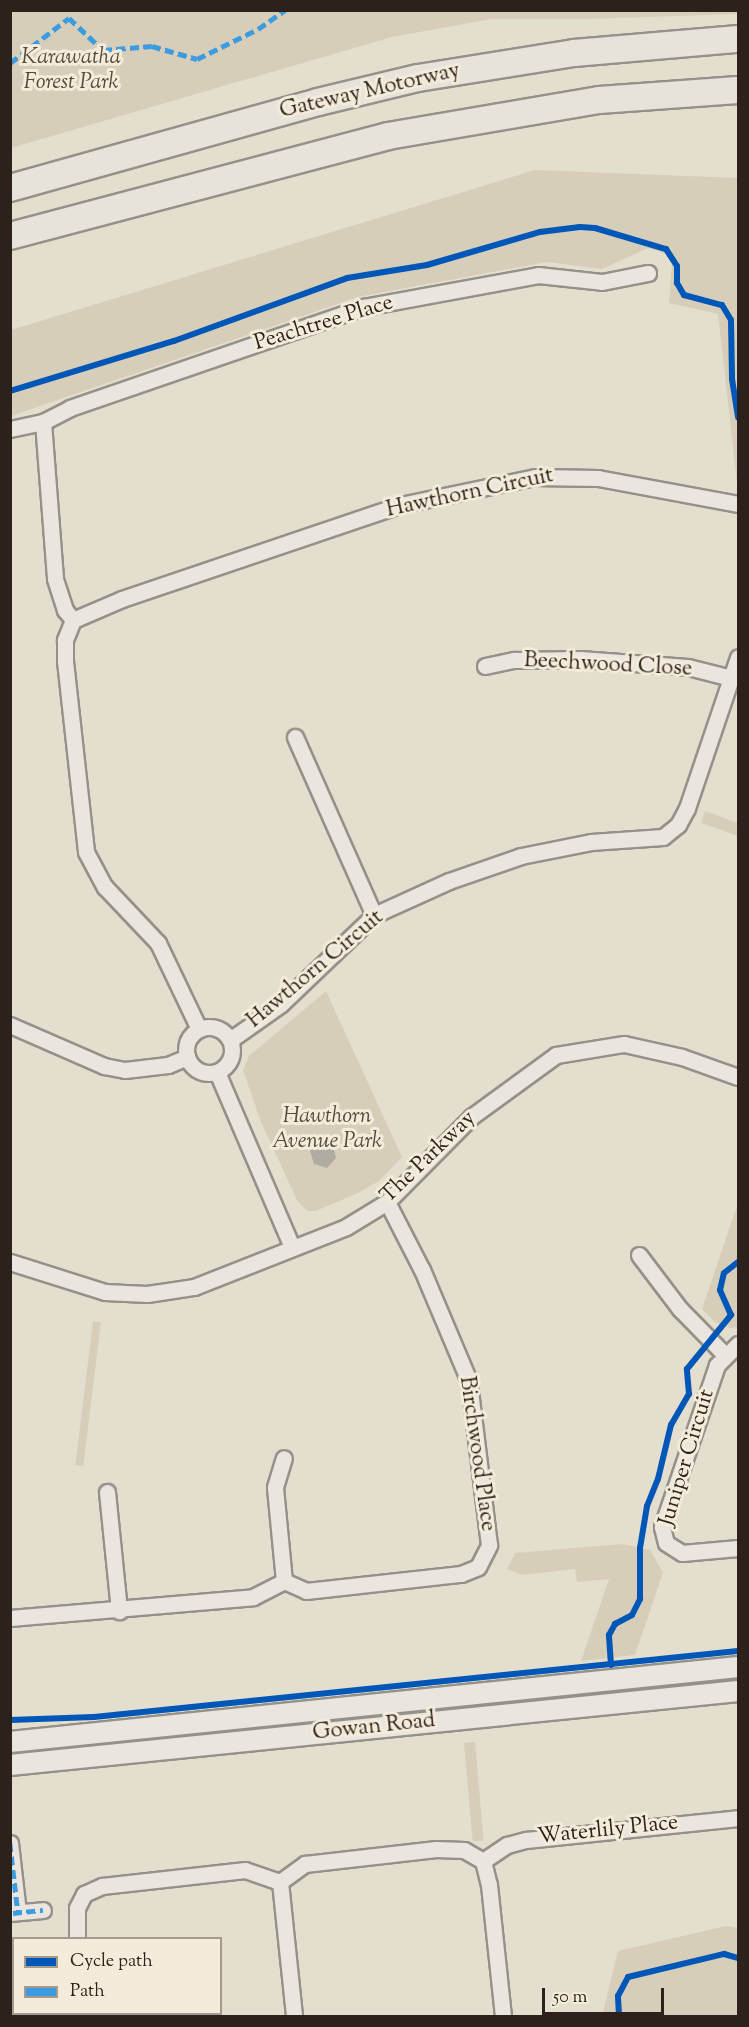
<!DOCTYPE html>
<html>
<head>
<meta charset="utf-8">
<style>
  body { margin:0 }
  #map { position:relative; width:749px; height:2027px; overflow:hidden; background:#e4decf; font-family:"Sorts Mill Goudy",serif }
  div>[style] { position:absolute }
  .green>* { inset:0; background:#d7ceba; transform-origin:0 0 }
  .building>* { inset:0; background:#b1aca2 }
  .roads { filter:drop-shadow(2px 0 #969188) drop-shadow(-2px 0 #969188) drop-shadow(0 2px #969188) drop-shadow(0 -2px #969188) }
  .street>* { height:15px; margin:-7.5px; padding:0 7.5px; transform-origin:7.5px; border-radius:7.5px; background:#eae6df }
  .street>.ring { margin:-7.5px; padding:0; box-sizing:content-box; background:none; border:15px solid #eae6df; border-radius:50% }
  .secondary>* { height:20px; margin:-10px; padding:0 10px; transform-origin:10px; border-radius:10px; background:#eae6df }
  .highway>* { height:26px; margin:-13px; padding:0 13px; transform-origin:13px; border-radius:13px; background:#e7e3da }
  .quiet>* { height:4.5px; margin-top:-2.25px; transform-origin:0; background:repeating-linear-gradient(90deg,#3d9cdf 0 9px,transparent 0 13.5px) }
  .cycleway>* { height:6px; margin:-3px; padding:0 3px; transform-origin:3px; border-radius:3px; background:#0057b8 }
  span { translate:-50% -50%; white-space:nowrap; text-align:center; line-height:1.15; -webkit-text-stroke:6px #f3ecda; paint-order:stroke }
  .park-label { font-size:22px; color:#554a3e; font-style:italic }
  .street-label { font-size:22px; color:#2d221b }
  .frame { position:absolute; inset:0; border:12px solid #2d221b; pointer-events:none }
  .legend { position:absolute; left:12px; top:1937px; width:210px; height:78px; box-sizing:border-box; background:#f3ecda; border:2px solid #a49b8e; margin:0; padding:8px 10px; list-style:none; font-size:18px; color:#2d221b }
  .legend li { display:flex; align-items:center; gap:12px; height:30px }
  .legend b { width:30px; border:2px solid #a49b8e }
  .scale { position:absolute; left:542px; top:1988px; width:122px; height:27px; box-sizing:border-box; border:3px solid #2d221b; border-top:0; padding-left:8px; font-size:18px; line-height:21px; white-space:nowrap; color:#2d221b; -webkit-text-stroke:4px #f3ecda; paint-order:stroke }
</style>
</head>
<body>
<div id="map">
  <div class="green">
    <div style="clip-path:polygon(738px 10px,738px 14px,588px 19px,492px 19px,392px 37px,11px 148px,11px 11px)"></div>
    <div style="clip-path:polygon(535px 170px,738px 178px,738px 492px,718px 314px,669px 303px,672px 263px,666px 254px,648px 248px,602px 269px,547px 262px,358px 297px,11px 416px,11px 330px)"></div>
    <div style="clip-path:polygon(705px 811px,738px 823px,738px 836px,701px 823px)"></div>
    <div style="clip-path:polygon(326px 991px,402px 1157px,379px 1181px,358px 1193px,316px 1211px,307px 1211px,297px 1200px,261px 1122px,243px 1070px,249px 1056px)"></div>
    <div style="clip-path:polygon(738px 1203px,738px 1327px,730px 1328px,715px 1322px,702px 1309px)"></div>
    <div style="left:93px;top:1321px;width:8px;height:145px;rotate:7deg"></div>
    <div style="clip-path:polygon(622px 1544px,650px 1550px,663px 1573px,635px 1655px,581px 1661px,609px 1579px,577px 1582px,575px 1569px,522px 1575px,507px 1569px,515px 1553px)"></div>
    <div style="left:475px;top:1742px;width:99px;height:11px;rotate:85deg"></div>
    <div style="clip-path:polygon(726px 1926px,738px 1928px,738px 2016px,602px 2016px,618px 1951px)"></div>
  </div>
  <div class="building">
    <div style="clip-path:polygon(321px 1142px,333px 1145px,336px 1158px,327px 1168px,314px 1164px,310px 1151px)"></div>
  </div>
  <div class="roads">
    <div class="street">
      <div style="left:43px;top:422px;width:157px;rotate:85.6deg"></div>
      <div style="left:55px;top:579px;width:33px;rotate:72deg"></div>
      <div style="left:65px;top:610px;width:13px;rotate:51deg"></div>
      <div style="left:73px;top:620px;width:22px;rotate:112deg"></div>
      <div style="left:65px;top:640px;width:21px;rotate:90deg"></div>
      <div style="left:65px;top:661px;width:192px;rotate:83.7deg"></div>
      <div style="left:86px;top:852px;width:40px;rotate:62deg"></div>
      <div style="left:105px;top:887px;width:77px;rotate:46.6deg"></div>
      <div style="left:158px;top:943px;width:95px;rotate:64.5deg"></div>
      <div style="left:10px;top:429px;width:34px;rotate:-12deg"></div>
      <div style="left:43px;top:422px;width:30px;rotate:-27deg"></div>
      <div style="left:70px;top:408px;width:311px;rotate:-19deg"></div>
      <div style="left:364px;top:307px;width:177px;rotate:-10.4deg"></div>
      <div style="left:538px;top:275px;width:64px;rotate:6.2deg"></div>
      <div style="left:602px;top:282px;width:47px;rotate:-11.1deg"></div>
      <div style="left:73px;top:620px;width:53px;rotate:-23.2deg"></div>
      <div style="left:122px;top:599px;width:293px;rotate:-18.7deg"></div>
      <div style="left:400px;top:505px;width:138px;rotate:-11.7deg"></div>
      <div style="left:535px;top:477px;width:63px;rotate:0.9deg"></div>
      <div style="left:598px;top:478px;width:142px;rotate:10.5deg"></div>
      <div style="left:485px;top:666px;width:30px;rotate:-12deg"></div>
      <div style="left:514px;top:660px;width:66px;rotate:-0.9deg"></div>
      <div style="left:580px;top:659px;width:108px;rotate:4.2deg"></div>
      <div style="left:688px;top:667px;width:44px;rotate:14.3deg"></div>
      <div style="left:295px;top:737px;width:195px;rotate:66.1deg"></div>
      <div style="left:10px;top:1025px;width:103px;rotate:23.6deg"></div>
      <div style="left:104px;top:1066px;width:21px;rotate:11deg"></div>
      <div style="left:125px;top:1070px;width:43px;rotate:-6.6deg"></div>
      <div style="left:168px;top:1065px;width:21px;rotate:-23deg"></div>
      <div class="ring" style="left:186px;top:1027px;width:31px;height:31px"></div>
      <div style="left:230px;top:1040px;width:62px;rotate:-35.2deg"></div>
      <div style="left:281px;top:1004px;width:129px;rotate:-43.7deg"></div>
      <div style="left:374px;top:915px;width:82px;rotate:-24.4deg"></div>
      <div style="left:449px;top:881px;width:76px;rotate:-19.1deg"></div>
      <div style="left:521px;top:856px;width:71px;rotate:-11.3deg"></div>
      <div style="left:591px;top:842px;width:72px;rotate:-4deg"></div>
      <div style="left:663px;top:837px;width:19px;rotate:-39deg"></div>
      <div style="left:678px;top:825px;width:19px;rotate:-62deg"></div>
      <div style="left:687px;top:808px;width:159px;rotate:-71.3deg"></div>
      <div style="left:217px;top:1072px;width:190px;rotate:66.8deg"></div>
      <div style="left:639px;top:1255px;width:68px;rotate:52.8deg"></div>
      <div style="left:680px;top:1309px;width:63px;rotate:45.6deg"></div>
      <div style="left:10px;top:1262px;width:100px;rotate:17.5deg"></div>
      <div style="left:105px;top:1292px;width:42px;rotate:2.7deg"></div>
      <div style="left:147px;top:1294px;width:48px;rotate:-8.5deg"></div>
      <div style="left:194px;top:1287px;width:163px;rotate:-21.5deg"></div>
      <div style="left:346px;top:1227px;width:48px;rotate:-31.4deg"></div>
      <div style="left:387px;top:1202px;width:120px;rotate:-45.3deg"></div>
      <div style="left:471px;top:1117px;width:105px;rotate:-36.1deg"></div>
      <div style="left:556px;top:1055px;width:69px;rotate:-9.2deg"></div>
      <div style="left:624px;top:1044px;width:59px;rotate:12.6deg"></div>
      <div style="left:682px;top:1057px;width:59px;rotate:19.7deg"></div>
      <div style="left:738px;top:1344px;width:30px;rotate:135deg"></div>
      <div style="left:717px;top:1365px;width:171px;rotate:108.8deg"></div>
      <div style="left:662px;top:1527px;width:16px;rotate:76deg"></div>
      <div style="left:666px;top:1543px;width:19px;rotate:32deg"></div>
      <div style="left:682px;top:1553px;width:56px;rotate:-5.1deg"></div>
      <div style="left:107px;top:1492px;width:120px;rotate:84.2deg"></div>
      <div style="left:284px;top:1581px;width:94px;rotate:-95.5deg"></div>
      <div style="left:275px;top:1487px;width:30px;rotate:-73deg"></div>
      <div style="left:10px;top:1618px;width:244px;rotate:-4.9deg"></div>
      <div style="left:253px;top:1597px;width:35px;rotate:-27deg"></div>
      <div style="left:284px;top:1581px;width:24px;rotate:24deg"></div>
      <div style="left:306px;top:1591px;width:156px;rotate:-6.3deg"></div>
      <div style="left:461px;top:1574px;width:18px;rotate:-22deg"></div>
      <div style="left:478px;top:1567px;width:25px;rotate:-63deg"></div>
      <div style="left:489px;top:1545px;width:165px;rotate:-97deg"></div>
      <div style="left:469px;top:1381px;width:121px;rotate:-112.9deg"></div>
      <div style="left:422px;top:1270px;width:76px;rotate:-117.2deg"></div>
      <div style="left:10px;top:1843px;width:69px;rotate:83.4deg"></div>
      <div style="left:483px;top:1861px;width:29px;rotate:-34deg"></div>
      <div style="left:507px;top:1845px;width:20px;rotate:-15deg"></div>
      <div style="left:526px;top:1840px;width:213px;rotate:-5.9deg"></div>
      <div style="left:280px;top:1882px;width:135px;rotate:84deg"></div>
      <div style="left:10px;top:1913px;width:33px;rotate:-5deg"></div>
      <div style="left:77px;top:1938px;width:30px;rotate:-90deg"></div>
      <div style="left:77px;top:1908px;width:16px;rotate:-63deg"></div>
      <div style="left:84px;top:1894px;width:20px;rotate:-24deg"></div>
      <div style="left:102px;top:1886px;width:144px;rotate:-6.4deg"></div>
      <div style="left:245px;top:1870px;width:37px;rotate:19deg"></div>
      <div style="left:280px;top:1882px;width:31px;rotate:-36deg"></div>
      <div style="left:305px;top:1864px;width:132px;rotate:-6.5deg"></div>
      <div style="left:436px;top:1849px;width:28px;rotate:2deg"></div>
      <div style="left:464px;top:1850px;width:22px;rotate:30deg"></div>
      <div style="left:483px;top:1861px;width:25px;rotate:76deg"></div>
      <div style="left:489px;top:1885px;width:132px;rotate:83.9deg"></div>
      <div style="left:85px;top:2014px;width:2px;rotate:63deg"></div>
    </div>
    <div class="secondary">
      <div style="left:10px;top:1742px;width:732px;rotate:-5.88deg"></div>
      <div style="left:10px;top:1765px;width:732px;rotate:-5.8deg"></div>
    </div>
    <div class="highway">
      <div style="left:10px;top:188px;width:320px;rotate:-15.6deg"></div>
      <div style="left:318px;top:102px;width:103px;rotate:-13.5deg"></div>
      <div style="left:418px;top:78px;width:158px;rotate:-9.1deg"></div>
      <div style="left:574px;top:53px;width:165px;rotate:-4.9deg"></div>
      <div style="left:10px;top:236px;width:391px;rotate:-14.8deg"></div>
      <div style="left:388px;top:136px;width:214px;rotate:-9.7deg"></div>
      <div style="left:599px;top:100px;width:139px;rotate:-4.1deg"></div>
    </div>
  </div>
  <div class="quiet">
    <div style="left:10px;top:63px;width:74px;rotate:-37.3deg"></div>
    <div style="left:69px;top:18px;width:47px;rotate:43.3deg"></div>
    <div style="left:103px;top:50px;width:49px;rotate:-4.7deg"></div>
    <div style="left:152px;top:46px;width:47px;rotate:16.1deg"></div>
    <div style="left:197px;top:59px;width:68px;rotate:-26.2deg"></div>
    <div style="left:258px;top:29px;width:33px;rotate:-35deg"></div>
    <div style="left:10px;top:1843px;width:69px;rotate:83.4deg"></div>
    <div style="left:13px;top:1913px;width:30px;rotate:-6deg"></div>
  </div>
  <div class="cycleway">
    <div style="left:10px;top:391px;width:171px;rotate:-17deg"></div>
    <div style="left:174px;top:341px;width:184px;rotate:-20deg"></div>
    <div style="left:347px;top:278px;width:81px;rotate:-9.2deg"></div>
    <div style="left:427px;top:265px;width:118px;rotate:-16.3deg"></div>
    <div style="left:540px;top:232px;width:40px;rotate:-7.1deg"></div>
    <div style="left:580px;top:227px;width:15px;rotate:4deg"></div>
    <div style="left:595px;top:228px;width:74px;rotate:16.5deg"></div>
    <div style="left:666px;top:249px;width:20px;rotate:57deg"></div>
    <div style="left:677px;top:266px;width:17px;rotate:90deg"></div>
    <div style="left:677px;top:283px;width:14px;rotate:60deg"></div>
    <div style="left:684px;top:295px;width:39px;rotate:15deg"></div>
    <div style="left:722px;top:305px;width:17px;rotate:59deg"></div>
    <div style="left:731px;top:320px;width:59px;rotate:89deg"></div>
    <div style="left:732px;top:379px;width:39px;rotate:81deg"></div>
    <div style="left:611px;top:1665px;width:30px;rotate:-94deg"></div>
    <div style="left:609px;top:1635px;width:13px;rotate:-61deg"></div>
    <div style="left:615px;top:1624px;width:19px;rotate:-28deg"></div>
    <div style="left:632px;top:1615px;width:18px;rotate:-63deg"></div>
    <div style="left:640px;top:1599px;width:51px;rotate:-90deg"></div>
    <div style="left:640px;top:1548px;width:43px;rotate:-80.5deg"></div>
    <div style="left:647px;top:1506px;width:29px;rotate:-68deg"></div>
    <div style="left:658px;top:1479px;width:56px;rotate:-76.5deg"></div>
    <div style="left:671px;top:1425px;width:36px;rotate:-60deg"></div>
    <div style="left:689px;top:1394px;width:25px;rotate:-95deg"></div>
    <div style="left:687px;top:1369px;width:70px;rotate:-50.8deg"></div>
    <div style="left:731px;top:1315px;width:27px;rotate:-114deg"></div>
    <div style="left:720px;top:1290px;width:17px;rotate:-77deg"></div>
    <div style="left:724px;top:1273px;width:18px;rotate:-38deg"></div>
    <div style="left:10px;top:1720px;width:84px;rotate:-2deg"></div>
    <div style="left:94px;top:1717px;width:647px;rotate:-5.85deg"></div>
    <div style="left:619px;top:2016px;width:20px;rotate:-93deg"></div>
    <div style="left:618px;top:1996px;width:21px;rotate:-62deg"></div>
    <div style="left:628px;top:1977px;width:99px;rotate:-13.5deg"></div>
    <div style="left:724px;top:1954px;width:15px;rotate:16deg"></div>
  </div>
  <div class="park-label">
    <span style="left:71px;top:71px">Karawatha<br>Forest Park</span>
    <span style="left:327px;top:1130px">Hawthorn<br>Avenue Park</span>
  </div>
  <div class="street-label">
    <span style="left:370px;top:92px;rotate:-13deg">Gateway Motorway</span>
    <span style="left:324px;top:324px;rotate:-17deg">Peachtree Place</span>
    <span style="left:470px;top:494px;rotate:-12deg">Hawthorn Circuit</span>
    <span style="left:608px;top:666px;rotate:3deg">Beechwood Close</span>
    <span style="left:316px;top:970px;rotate:-40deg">Hawthorn Circuit</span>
    <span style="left:429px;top:1158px;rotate:-44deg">The Parkway</span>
    <span style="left:476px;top:1454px;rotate:82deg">Birchwood Place</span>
    <span style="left:688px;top:1458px;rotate:-73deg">Juniper Circuit</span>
    <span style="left:374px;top:1728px;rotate:-6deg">Gowan Road</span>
    <span style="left:608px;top:1831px;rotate:-6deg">Waterlily Place</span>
  </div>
  <div class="frame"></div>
  <ul class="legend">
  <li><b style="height:8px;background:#0057b8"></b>Cycle path</li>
  <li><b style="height:8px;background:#3d9cdf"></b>Path</li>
  </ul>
  <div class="scale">50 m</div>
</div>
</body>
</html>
